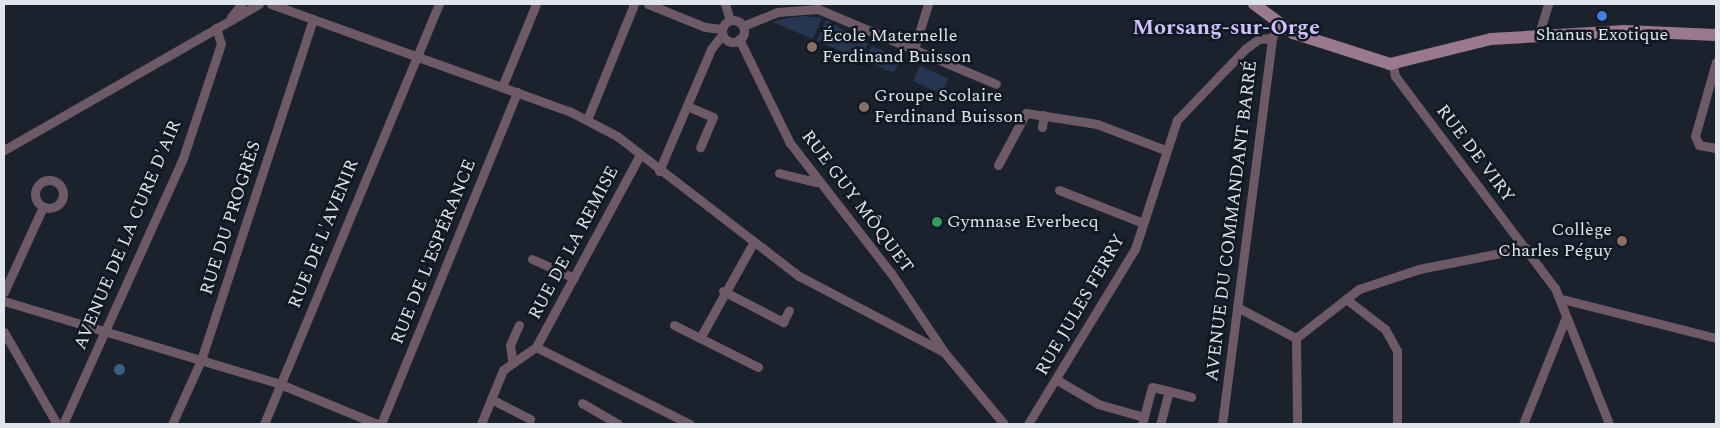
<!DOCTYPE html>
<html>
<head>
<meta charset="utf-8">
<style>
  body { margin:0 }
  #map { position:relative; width:1720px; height:428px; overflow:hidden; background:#1b212d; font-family:Spectral,serif }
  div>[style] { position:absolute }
  .green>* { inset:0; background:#273650 }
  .water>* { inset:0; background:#3a5f85 }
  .round { border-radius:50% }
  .street>* { height:9px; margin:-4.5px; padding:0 4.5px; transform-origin:4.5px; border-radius:4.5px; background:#6e5966 }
  .street>.ring { margin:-4.5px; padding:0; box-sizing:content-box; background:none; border:9px solid #6e5966; border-radius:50% }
  .secondary>* { height:12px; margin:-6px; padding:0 6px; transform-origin:6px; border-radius:6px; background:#9a788d }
  .dots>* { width:14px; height:14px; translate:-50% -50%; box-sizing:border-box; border:2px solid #121823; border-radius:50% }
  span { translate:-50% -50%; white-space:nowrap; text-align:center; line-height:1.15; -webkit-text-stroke:5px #121823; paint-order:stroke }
  .poi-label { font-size:18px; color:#e0e5ec }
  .left { translate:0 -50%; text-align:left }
  .right { translate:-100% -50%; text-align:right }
  .street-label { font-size:18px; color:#e0e5ec }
  .district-label { font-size:22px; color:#cfc1fa; font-weight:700 }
  .frame { position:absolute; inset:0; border:5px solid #e0e5ec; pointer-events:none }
</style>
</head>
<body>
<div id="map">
  <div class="green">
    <div style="clip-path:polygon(787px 18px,805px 16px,822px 18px,813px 39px,772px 22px)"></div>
    <div style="clip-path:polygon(826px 20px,868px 44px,860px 59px,817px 41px)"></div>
    <div style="clip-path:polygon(872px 46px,897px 57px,904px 50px,894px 73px,865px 61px)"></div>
    <div style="clip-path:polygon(920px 66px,948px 78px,944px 90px,937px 92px,913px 81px)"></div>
  </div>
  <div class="water">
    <div class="round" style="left:113.5px;top:363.5px;width:11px;height:11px"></div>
  </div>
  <div class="street">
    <div style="left:271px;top:4px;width:317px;rotate:19.8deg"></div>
    <div style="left:569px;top:111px;width:54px;rotate:27.5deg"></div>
    <div style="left:617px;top:136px;width:230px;rotate:37.6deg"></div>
    <div style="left:799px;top:276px;width:164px;rotate:27.7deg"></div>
    <div style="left:944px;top:352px;width:94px;rotate:50.2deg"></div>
    <div style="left:648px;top:4px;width:61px;rotate:22deg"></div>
    <div style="left:705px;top:27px;width:17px;rotate:7deg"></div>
    <div style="left:725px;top:4px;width:17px;rotate:73deg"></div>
    <div style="left:231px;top:17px;width:17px;rotate:-50deg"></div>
    <div class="ring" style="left:722px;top:20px;width:13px;height:13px"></div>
    <div style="left:743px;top:26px;width:37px;rotate:-22deg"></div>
    <div style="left:777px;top:12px;width:41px;rotate:-4.2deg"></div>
    <div style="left:818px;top:9px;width:193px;rotate:22.8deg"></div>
    <div style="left:1538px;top:37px;width:34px;rotate:-73deg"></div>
    <div style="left:739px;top:39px;width:116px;rotate:63.9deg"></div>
    <div style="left:790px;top:143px;width:165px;rotate:52.2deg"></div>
    <div style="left:891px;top:273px;width:95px;rotate:56.1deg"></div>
    <div style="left:914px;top:49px;width:47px;rotate:-72.7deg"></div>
    <div style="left:1716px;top:62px;width:77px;rotate:105.8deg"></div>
    <div style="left:1695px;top:136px;width:10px;rotate:66deg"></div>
    <div style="left:1699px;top:145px;width:17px;rotate:10deg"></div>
    <div style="left:1393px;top:64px;width:12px;rotate:81deg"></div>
    <div style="left:1395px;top:76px;width:266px;rotate:53deg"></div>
    <div style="left:1555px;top:288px;width:146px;rotate:68.3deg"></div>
    <div style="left:502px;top:87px;width:90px;rotate:-67.7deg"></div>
    <div style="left:687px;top:106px;width:28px;rotate:23deg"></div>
    <div style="left:713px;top:117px;width:33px;rotate:113deg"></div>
    <div style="left:587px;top:120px;width:125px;rotate:-67.9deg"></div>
    <div style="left:1042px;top:127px;width:12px;rotate:-81deg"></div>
    <div style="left:4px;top:150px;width:294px;rotate:-29.8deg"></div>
    <div style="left:998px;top:165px;width:59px;rotate:-61.7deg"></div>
    <div style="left:1026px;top:113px;width:72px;rotate:8.8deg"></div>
    <div style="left:1097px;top:124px;width:73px;rotate:20.9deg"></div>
    <div style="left:659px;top:171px;width:133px;rotate:-66.9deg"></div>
    <div style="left:711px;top:49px;width:18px;rotate:-52deg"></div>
    <div style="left:779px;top:173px;width:38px;rotate:14deg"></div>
    <div class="ring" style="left:35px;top:180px;width:19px;height:19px"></div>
    <div style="left:1059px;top:190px;width:90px;rotate:21.4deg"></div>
    <div style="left:532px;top:259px;width:46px;rotate:24.3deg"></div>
    <div style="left:723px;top:291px;width:68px;rotate:27.3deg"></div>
    <div style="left:783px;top:322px;width:13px;rotate:-63deg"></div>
    <div style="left:4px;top:292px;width:94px;rotate:-65.4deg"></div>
    <div style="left:1346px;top:299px;width:49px;rotate:37.6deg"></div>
    <div style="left:1385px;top:329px;width:25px;rotate:61deg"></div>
    <div style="left:1397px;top:351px;width:73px;rotate:90deg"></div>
    <div style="left:1562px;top:299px;width:159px;rotate:14.2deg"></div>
    <div style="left:4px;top:301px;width:288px;rotate:16.7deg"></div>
    <div style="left:280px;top:384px;width:105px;rotate:22.4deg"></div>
    <div style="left:1237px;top:307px;width:67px;rotate:27.7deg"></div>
    <div style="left:1296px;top:338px;width:80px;rotate:-37.9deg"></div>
    <div style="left:1359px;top:289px;width:63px;rotate:-18.4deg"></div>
    <div style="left:1419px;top:269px;width:109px;rotate:-11.1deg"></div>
    <div style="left:674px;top:325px;width:94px;rotate:26.6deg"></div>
    <div style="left:4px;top:332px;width:106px;rotate:60.1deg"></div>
    <div style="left:700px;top:338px;width:109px;rotate:-60.8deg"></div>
    <div style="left:1296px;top:338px;width:86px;rotate:89.3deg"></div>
    <div style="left:536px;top:347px;width:172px;rotate:26.6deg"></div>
    <div style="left:512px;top:359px;width:14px;rotate:-98deg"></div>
    <div style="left:510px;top:345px;width:22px;rotate:-66deg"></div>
    <div style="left:1057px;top:380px;width:48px;rotate:30.3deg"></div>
    <div style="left:1098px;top:404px;width:48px;rotate:15.8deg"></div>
    <div style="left:1169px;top:391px;width:23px;rotate:15deg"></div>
    <div style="left:491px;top:399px;width:44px;rotate:27.1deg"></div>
    <div style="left:582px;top:403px;width:42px;rotate:30.3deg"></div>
    <div style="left:63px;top:424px;width:292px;rotate:-65.7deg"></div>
    <div style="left:183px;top:158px;width:120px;rotate:-71.6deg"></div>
    <div style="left:221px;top:44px;width:17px;rotate:-107deg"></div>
    <div style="left:172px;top:424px;width:70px;rotate:-65.6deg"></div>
    <div style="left:201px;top:360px;width:359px;rotate:-71.8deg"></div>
    <div style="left:264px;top:424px;width:455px;rotate:-67.4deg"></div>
    <div style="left:381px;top:424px;width:359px;rotate:-67.7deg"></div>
    <div style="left:481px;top:424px;width:58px;rotate:-67.8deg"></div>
    <div style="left:503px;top:370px;width:40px;rotate:-34.9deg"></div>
    <div style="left:536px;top:347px;width:218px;rotate:-61.6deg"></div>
    <div style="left:1028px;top:424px;width:205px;rotate:-58.6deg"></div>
    <div style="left:1135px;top:249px;width:136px;rotate:-72deg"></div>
    <div style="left:1177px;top:120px;width:98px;rotate:-46.2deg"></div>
    <div style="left:1245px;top:49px;width:17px;rotate:-36deg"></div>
    <div style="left:1259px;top:39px;width:13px;rotate:-4deg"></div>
    <div style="left:1142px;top:424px;width:38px;rotate:-75deg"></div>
    <div style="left:1152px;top:387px;width:17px;rotate:13deg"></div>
    <div style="left:1169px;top:391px;width:34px;rotate:105deg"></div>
    <div style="left:1222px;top:424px;width:389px;rotate:-82.6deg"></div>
    <div style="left:1272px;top:38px;width:17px;rotate:-65deg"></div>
    <div style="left:1523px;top:424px;width:115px;rotate:-68.1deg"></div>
  </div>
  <div class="secondary">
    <div style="left:1254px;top:4px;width:49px;rotate:36.6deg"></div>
    <div style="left:1293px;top:33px;width:102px;rotate:17.7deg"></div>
    <div style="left:1390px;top:64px;width:104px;rotate:-13.9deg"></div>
    <div style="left:1491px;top:39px;width:134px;rotate:-3.4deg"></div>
    <div style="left:1625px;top:31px;width:91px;rotate:2.5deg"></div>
  </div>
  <div class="dots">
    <div style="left:1602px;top:16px;background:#3f7fe0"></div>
    <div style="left:812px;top:47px;background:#8d6e63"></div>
    <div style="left:864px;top:107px;background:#8d6e63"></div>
    <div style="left:937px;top:222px;background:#2e9e5b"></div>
    <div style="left:1622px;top:241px;background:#8d6e63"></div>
  </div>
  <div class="poi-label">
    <span style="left:1602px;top:35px">Shanus Exotique</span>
    <span class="left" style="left:822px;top:47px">École Maternelle<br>Ferdinand Buisson</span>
    <span class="left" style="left:874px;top:107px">Groupe Scolaire<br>Ferdinand Buisson</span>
    <span class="left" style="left:947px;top:222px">Gymnase Everbecq</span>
    <span class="right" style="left:1612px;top:241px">Collège<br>Charles Péguy</span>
  </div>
  <div class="street-label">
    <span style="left:1475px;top:154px;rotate:53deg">RUE DE VIRY</span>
    <span style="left:857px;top:202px;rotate:53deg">RUE GUY MÔQUET</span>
    <span style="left:231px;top:218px;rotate:-72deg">RUE DU PROGRÈS</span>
    <span style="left:1232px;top:221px;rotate:-83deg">AVENUE DU COMMANDANT BARRÉ</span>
    <span style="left:324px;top:234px;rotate:-68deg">RUE DE L'AVENIR</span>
    <span style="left:128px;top:235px;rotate:-67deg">AVENUE DE LA CURE D'AIR</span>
    <span style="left:574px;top:243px;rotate:-62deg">RUE DE LA REMISE</span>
    <span style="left:434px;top:252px;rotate:-68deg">RUE DE L'ESPÉRANCE</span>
    <span style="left:1081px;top:305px;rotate:-60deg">RUE JULES FERRY</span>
  </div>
  <div class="district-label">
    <span style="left:1226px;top:28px">Morsang-sur-Orge</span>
  </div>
  <div class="frame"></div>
</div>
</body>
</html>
